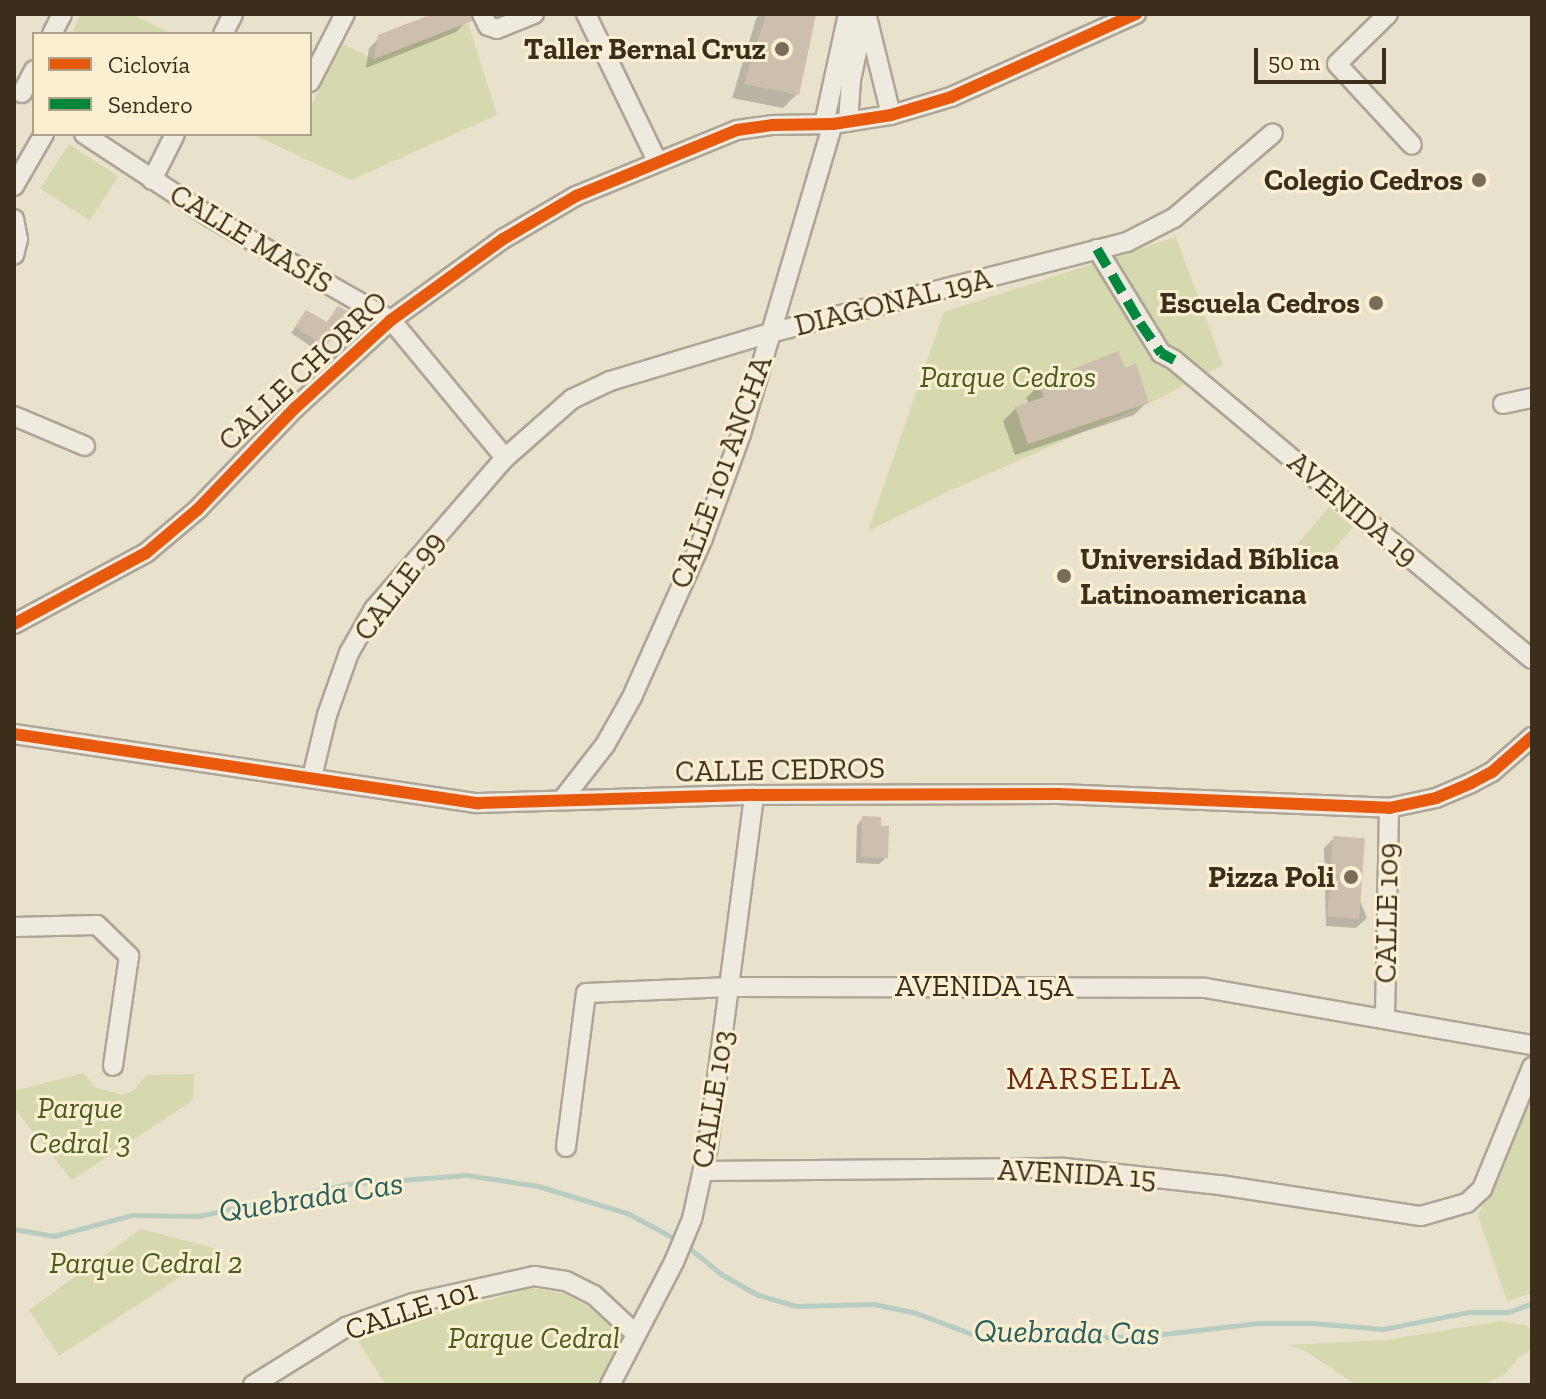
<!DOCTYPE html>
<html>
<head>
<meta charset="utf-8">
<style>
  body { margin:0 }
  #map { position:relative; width:1546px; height:1399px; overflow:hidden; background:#e8e1cc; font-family:"Zilla Slab",serif }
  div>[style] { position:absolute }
  .green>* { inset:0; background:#d6d9ad; transform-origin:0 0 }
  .shadow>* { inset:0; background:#0003 }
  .stream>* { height:5px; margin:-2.5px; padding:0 2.5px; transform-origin:2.5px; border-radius:2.5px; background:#b8cdc2 }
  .building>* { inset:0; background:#ccbfad; transform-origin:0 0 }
  .roads { filter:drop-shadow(2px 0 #ada596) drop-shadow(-2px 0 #ada596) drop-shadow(0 2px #ada596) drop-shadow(0 -2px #ada596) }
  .minor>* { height:18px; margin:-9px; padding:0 9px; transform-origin:9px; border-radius:9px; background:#efeadf }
  .quiet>* { height:10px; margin-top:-5px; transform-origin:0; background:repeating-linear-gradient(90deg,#00873e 0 20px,transparent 0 30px) }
  .cycleway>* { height:12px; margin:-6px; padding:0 6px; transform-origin:6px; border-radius:6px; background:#e8590c }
  .dots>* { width:22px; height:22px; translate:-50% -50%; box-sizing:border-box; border:4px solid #faf0d1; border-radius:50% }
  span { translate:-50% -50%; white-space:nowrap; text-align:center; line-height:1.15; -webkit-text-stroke:6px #faf0d1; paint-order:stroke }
  .poi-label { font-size:30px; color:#3d2e1c; font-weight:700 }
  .right { translate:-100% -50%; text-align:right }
  .left { translate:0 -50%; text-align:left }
  .street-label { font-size:30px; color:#3d2e1c }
  .park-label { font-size:30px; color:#4a5c20; font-style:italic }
  .neighbourhood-label { font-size:32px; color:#6f2d16; letter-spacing:2px }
  .water-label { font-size:32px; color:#295f5e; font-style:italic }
  .frame { position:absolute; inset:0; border:16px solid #3d2e1c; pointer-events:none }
  .legend { position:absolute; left:32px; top:32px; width:280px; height:104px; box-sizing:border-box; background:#faf0d1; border:2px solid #aea289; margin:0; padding:10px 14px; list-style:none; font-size:24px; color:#3d2e1c }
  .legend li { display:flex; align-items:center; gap:16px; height:40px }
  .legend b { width:40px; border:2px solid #aea289 }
  .scale { position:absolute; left:1254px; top:48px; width:132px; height:36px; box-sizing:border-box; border:4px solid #3d2e1c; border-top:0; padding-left:10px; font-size:24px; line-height:28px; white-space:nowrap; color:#3d2e1c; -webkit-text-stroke:6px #faf0d1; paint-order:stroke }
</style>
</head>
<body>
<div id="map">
  <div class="green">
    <div style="clip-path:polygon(81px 14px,132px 14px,171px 34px,81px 34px,73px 30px)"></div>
    <div style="clip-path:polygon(468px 23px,497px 115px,351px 180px,252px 134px,310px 134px,310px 108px,343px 44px,374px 59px)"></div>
    <div style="left:69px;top:144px;width:59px;height:53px;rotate:33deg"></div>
    <div style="clip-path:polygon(1176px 237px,1223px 365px,1156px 400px,949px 491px,868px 531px,944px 312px)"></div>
    <div style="left:1329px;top:507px;width:31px;height:52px;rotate:40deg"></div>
    <div style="clip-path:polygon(84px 1073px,96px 1088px,124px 1095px,134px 1090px,146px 1075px,194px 1074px,193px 1100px,72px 1180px,14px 1108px,14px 1091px)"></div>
    <div style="clip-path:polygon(1532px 1094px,1532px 1293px,1507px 1301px,1478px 1216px)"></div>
    <div style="clip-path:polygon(141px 1229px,221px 1250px,59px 1356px,29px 1310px)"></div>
    <div style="clip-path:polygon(533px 1288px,565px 1294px,591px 1308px,623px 1337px,598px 1385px,386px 1385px,355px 1336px)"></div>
    <div style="clip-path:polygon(1501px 1321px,1525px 1325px,1532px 1330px,1532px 1350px,1519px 1357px,1504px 1375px,1482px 1385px,1356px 1385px,1306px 1351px,1288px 1345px,1386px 1340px)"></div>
  </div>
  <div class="shadow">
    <div style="clip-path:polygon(438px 14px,462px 14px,466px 22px,456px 32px,366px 68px,369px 48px,380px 37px)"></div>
    <div style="clip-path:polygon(760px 14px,814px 14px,797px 94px,783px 108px,732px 98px,756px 19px)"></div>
    <div style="clip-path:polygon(306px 312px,324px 346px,318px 351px,291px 333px)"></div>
    <div style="clip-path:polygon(1124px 370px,1147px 402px,1134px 415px,1015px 455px,1003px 421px,1016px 408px,1029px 404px,1026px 398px,1039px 385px)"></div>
    <div style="clip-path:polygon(863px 818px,886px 858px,879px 864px,856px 863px,857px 825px)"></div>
    <div style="clip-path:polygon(1334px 838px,1367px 918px,1356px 928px,1326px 926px,1324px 848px)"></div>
  </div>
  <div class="stream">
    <div style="left:14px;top:1229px;width:41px;rotate:9.9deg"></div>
    <div style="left:54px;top:1236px;width:81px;rotate:-15.1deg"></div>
    <div style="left:132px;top:1215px;width:66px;rotate:0.9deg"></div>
    <div style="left:198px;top:1216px;width:153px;rotate:-12deg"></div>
    <div style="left:348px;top:1184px;width:119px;rotate:-4.3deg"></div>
    <div style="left:467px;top:1175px;width:72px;rotate:8.8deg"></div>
    <div style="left:538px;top:1186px;width:93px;rotate:16.9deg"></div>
    <div style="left:627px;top:1213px;width:64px;rotate:28.2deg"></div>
    <div style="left:683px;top:1243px;width:49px;rotate:39.2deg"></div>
    <div style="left:721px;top:1274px;width:43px;rotate:29.6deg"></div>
    <div style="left:758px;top:1295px;width:40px;rotate:16deg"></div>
    <div style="left:796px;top:1306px;width:77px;rotate:-1.5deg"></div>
    <div style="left:873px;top:1304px;width:44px;rotate:11.8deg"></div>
    <div style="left:916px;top:1313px;width:68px;rotate:20.6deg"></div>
    <div style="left:980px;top:1337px;width:27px;rotate:6deg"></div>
    <div style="left:1007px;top:1340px;width:140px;rotate:-1.6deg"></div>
    <div style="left:1147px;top:1336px;width:112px;rotate:-6.7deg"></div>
    <div style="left:1258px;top:1323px;width:54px"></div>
    <div style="left:1312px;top:1323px;width:71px;rotate:4.8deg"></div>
    <div style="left:1383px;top:1329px;width:88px;rotate:-11.2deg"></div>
    <div style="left:1469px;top:1312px;width:40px"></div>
    <div style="left:1509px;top:1312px;width:25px;rotate:-21deg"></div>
  </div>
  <div class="building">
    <div style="clip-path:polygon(433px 14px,470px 14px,472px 21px,374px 59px,378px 35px)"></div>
    <div style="clip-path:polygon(766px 14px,816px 14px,799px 95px,744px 84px)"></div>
    <div style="clip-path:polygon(338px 306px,352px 313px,325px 347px,295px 327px,306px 310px,327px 322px)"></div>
    <div style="clip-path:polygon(1118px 351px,1125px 368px,1136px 363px,1149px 403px,1028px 444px,1015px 407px,1044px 397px,1038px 383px)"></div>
    <div style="clip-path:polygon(862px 816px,881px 817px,881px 826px,889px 826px,888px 858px,861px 857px)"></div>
    <div style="left:1333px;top:836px;width:32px;height:81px;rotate:4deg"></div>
  </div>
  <div class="roads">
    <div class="minor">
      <div style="left:482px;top:14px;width:13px;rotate:63deg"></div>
      <div style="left:488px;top:26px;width:9px;rotate:18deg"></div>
      <div style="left:497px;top:29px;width:40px;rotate:-22deg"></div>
      <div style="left:586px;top:14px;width:163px;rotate:64.2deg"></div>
      <div style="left:1388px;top:14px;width:71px;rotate:135.6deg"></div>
      <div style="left:1337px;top:64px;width:110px;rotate:47.2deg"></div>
      <div style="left:867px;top:17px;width:101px;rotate:76.2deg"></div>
      <div style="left:52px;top:34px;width:22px;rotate:-63deg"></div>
      <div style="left:223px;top:34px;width:22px;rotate:-63deg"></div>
      <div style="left:310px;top:82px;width:76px;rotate:-62.8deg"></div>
      <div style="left:22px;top:93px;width:26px;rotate:-62deg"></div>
      <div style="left:848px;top:122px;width:42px;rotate:-85.9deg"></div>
      <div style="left:851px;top:80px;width:67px;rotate:-78deg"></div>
      <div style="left:824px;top:124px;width:113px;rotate:-77.7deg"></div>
      <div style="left:84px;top:134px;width:153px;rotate:33.3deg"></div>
      <div style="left:212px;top:218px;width:206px;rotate:29.7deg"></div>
      <div style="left:391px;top:320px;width:179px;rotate:50.4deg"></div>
      <div style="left:152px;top:180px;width:51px;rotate:-63.4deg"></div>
      <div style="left:14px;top:186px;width:60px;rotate:-60deg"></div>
      <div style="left:14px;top:219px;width:20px;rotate:79deg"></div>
      <div style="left:18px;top:239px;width:16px;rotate:104deg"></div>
      <div style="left:1097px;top:249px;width:122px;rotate:58.4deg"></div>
      <div style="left:1161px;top:353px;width:15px;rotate:28deg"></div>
      <div style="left:1174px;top:360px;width:466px;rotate:39.9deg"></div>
      <div style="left:1503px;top:404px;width:30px;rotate:-12deg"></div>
      <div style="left:14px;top:416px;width:77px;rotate:22.9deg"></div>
      <div style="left:14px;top:624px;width:150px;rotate:-28.3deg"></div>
      <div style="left:146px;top:553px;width:68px;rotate:-40.2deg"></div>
      <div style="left:198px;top:509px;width:140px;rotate:-46.2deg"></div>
      <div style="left:295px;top:408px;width:130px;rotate:-42.5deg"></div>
      <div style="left:391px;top:320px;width:138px;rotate:-35.9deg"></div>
      <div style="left:503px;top:239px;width:85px;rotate:-30.5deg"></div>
      <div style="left:576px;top:196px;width:174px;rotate:-22.3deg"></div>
      <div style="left:737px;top:130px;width:35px;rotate:-8deg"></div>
      <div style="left:772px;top:125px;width:61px;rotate:-0.9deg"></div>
      <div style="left:833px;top:124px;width:59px;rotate:-8.8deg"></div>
      <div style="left:891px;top:115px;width:63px;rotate:-16.7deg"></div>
      <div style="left:951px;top:97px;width:203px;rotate:-24.2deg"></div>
      <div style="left:14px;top:734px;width:469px;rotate:8.5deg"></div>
      <div style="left:478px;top:803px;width:276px;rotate:-1.7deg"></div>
      <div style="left:754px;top:795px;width:305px;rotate:-0.2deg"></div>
      <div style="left:1059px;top:794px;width:330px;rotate:2.4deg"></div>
      <div style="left:1389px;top:808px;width:48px;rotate:-12deg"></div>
      <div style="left:1436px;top:798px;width:38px;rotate:-23deg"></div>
      <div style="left:1471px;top:783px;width:24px;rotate:-28deg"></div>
      <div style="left:1492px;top:772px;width:53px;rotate:-41.2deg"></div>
      <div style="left:312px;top:777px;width:64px;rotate:-76.4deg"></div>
      <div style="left:327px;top:715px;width:66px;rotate:-70.5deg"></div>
      <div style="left:349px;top:653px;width:51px;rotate:-60.4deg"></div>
      <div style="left:374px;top:609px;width:200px;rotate:-49.1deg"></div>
      <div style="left:505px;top:458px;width:89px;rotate:-41.4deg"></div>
      <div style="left:572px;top:399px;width:42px;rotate:-25.3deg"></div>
      <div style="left:610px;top:381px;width:167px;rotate:-16.7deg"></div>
      <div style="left:770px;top:333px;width:368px;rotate:-14.3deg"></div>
      <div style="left:1127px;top:242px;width:53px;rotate:-27.1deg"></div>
      <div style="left:1174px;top:218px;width:130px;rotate:-40.6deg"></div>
      <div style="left:562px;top:800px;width:70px;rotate:-52deg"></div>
      <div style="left:605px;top:745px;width:55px;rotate:-60.6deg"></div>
      <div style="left:632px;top:697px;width:174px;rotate:-65.9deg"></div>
      <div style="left:703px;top:538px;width:111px;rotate:-69.9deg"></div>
      <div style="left:741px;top:434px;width:323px;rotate:-73.5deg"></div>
      <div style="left:14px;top:927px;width:83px;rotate:-1.4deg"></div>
      <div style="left:97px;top:925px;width:45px;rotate:44.1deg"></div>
      <div style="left:129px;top:956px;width:111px;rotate:98.3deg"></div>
      <div style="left:1385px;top:1017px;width:209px;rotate:-88.9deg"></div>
      <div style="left:566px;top:1147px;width:155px;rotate:-82.6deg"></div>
      <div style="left:586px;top:993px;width:145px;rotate:-2.4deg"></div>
      <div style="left:731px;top:987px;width:474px;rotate:0.1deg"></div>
      <div style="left:1205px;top:988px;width:332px;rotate:9.9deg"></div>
      <div style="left:703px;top:1171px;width:362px;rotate:-0.5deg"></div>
      <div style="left:1065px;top:1168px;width:156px;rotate:6.3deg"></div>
      <div style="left:1220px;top:1185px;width:203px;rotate:8.8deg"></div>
      <div style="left:1421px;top:1216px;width:48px;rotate:-15.8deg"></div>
      <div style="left:1467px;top:1203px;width:21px;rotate:-43deg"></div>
      <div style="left:1482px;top:1189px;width:132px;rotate:-67.7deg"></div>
      <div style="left:253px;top:1385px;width:110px;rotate:-31.9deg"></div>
      <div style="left:346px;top:1327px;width:71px;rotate:-19.7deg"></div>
      <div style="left:413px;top:1303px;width:124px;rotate:-12.6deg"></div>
      <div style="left:534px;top:1276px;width:32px;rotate:9deg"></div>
      <div style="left:566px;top:1281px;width:31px;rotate:27deg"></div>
      <div style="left:594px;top:1295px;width:57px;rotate:42.9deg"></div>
      <div style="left:610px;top:1385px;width:139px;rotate:-62.5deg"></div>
      <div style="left:674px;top:1262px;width:47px;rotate:-67.3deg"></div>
      <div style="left:692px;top:1219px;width:75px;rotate:-77.6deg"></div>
      <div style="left:708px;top:1146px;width:354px;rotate:-82.5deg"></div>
    </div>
  </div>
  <div class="quiet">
    <div style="left:1097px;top:249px;width:86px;rotate:59.8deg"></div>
    <div style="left:1140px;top:323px;width:37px;rotate:55deg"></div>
    <div style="left:1161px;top:353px;width:15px;rotate:28deg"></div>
  </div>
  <div class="cycleway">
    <div style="left:14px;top:624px;width:150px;rotate:-28.3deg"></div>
    <div style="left:146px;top:553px;width:68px;rotate:-40.2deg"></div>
    <div style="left:198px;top:509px;width:140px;rotate:-46.2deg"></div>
    <div style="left:295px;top:408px;width:130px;rotate:-42.5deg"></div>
    <div style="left:391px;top:320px;width:138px;rotate:-35.9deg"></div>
    <div style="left:503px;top:239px;width:85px;rotate:-30.5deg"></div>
    <div style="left:576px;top:196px;width:174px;rotate:-22.3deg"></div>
    <div style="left:737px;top:130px;width:35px;rotate:-8deg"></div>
    <div style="left:772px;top:125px;width:61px;rotate:-0.9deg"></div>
    <div style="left:833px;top:124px;width:59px;rotate:-8.8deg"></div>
    <div style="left:891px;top:115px;width:63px;rotate:-16.7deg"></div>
    <div style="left:951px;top:97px;width:203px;rotate:-24.2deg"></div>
    <div style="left:14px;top:734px;width:469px;rotate:8.5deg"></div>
    <div style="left:478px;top:803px;width:276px;rotate:-1.7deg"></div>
    <div style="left:754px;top:795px;width:305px;rotate:-0.2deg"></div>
    <div style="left:1059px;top:794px;width:330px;rotate:2.4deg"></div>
    <div style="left:1389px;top:808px;width:48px;rotate:-12deg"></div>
    <div style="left:1436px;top:798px;width:38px;rotate:-23deg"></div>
    <div style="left:1471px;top:783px;width:24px;rotate:-28deg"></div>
    <div style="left:1492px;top:772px;width:53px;rotate:-41.2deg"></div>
  </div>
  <div class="dots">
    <div style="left:782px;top:49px;background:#796d5a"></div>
    <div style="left:1479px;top:180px;background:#796d5a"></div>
    <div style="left:1376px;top:303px;background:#796d5a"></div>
    <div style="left:1064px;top:576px;background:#796d5a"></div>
    <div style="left:1351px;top:877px;background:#796d5a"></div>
  </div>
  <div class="poi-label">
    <span class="right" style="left:766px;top:49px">Taller Bernal Cruz</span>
    <span class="right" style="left:1463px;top:180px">Colegio Cedros</span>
    <span class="right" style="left:1360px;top:303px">Escuela Cedros</span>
    <span class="left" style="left:1080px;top:576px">Universidad Bíblica<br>Latinoamericana</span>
    <span class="right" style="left:1335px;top:877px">Pizza Poli</span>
  </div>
  <div class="street-label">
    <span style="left:251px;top:239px;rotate:31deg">CALLE MASÍS</span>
    <span style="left:893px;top:302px;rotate:-14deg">DIAGONAL 19A</span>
    <span style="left:303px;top:371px;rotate:-43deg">CALLE CHORRO</span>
    <span style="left:721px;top:472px;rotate:-70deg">CALLE 101 ANCHA</span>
    <span style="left:1353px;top:509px;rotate:40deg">AVENIDA 19</span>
    <span style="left:399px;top:586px;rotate:-53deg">CALLE 99</span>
    <span style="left:780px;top:770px;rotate:-1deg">CALLE CEDROS</span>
    <span style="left:1387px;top:913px;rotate:-89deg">CALLE 109</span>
    <span style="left:984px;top:986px">AVENIDA 15A</span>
    <span style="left:713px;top:1099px;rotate:-81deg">CALLE 103</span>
    <span style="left:1077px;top:1174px;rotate:3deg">AVENIDA 15</span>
    <span style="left:411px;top:1310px;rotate:-18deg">CALLE 101</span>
  </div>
  <div class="park-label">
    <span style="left:1008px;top:377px">Parque Cedros</span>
    <span style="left:80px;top:1125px">Parque<br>Cedral 3</span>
    <span style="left:146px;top:1263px">Parque Cedral 2</span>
    <span style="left:534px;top:1338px">Parque Cedral</span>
  </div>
  <div class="neighbourhood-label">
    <span style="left:1094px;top:1078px">MARSELLA</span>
  </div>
  <div class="water-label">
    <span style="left:311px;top:1197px;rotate:-9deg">Quebrada Cas</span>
    <span style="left:1067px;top:1332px;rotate:1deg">Quebrada Cas</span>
  </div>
  <div class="frame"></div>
  <ul class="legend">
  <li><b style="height:10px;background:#e8590c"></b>Ciclovía</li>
  <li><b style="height:10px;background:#00873e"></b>Sendero</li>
  </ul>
  <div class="scale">50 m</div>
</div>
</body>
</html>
